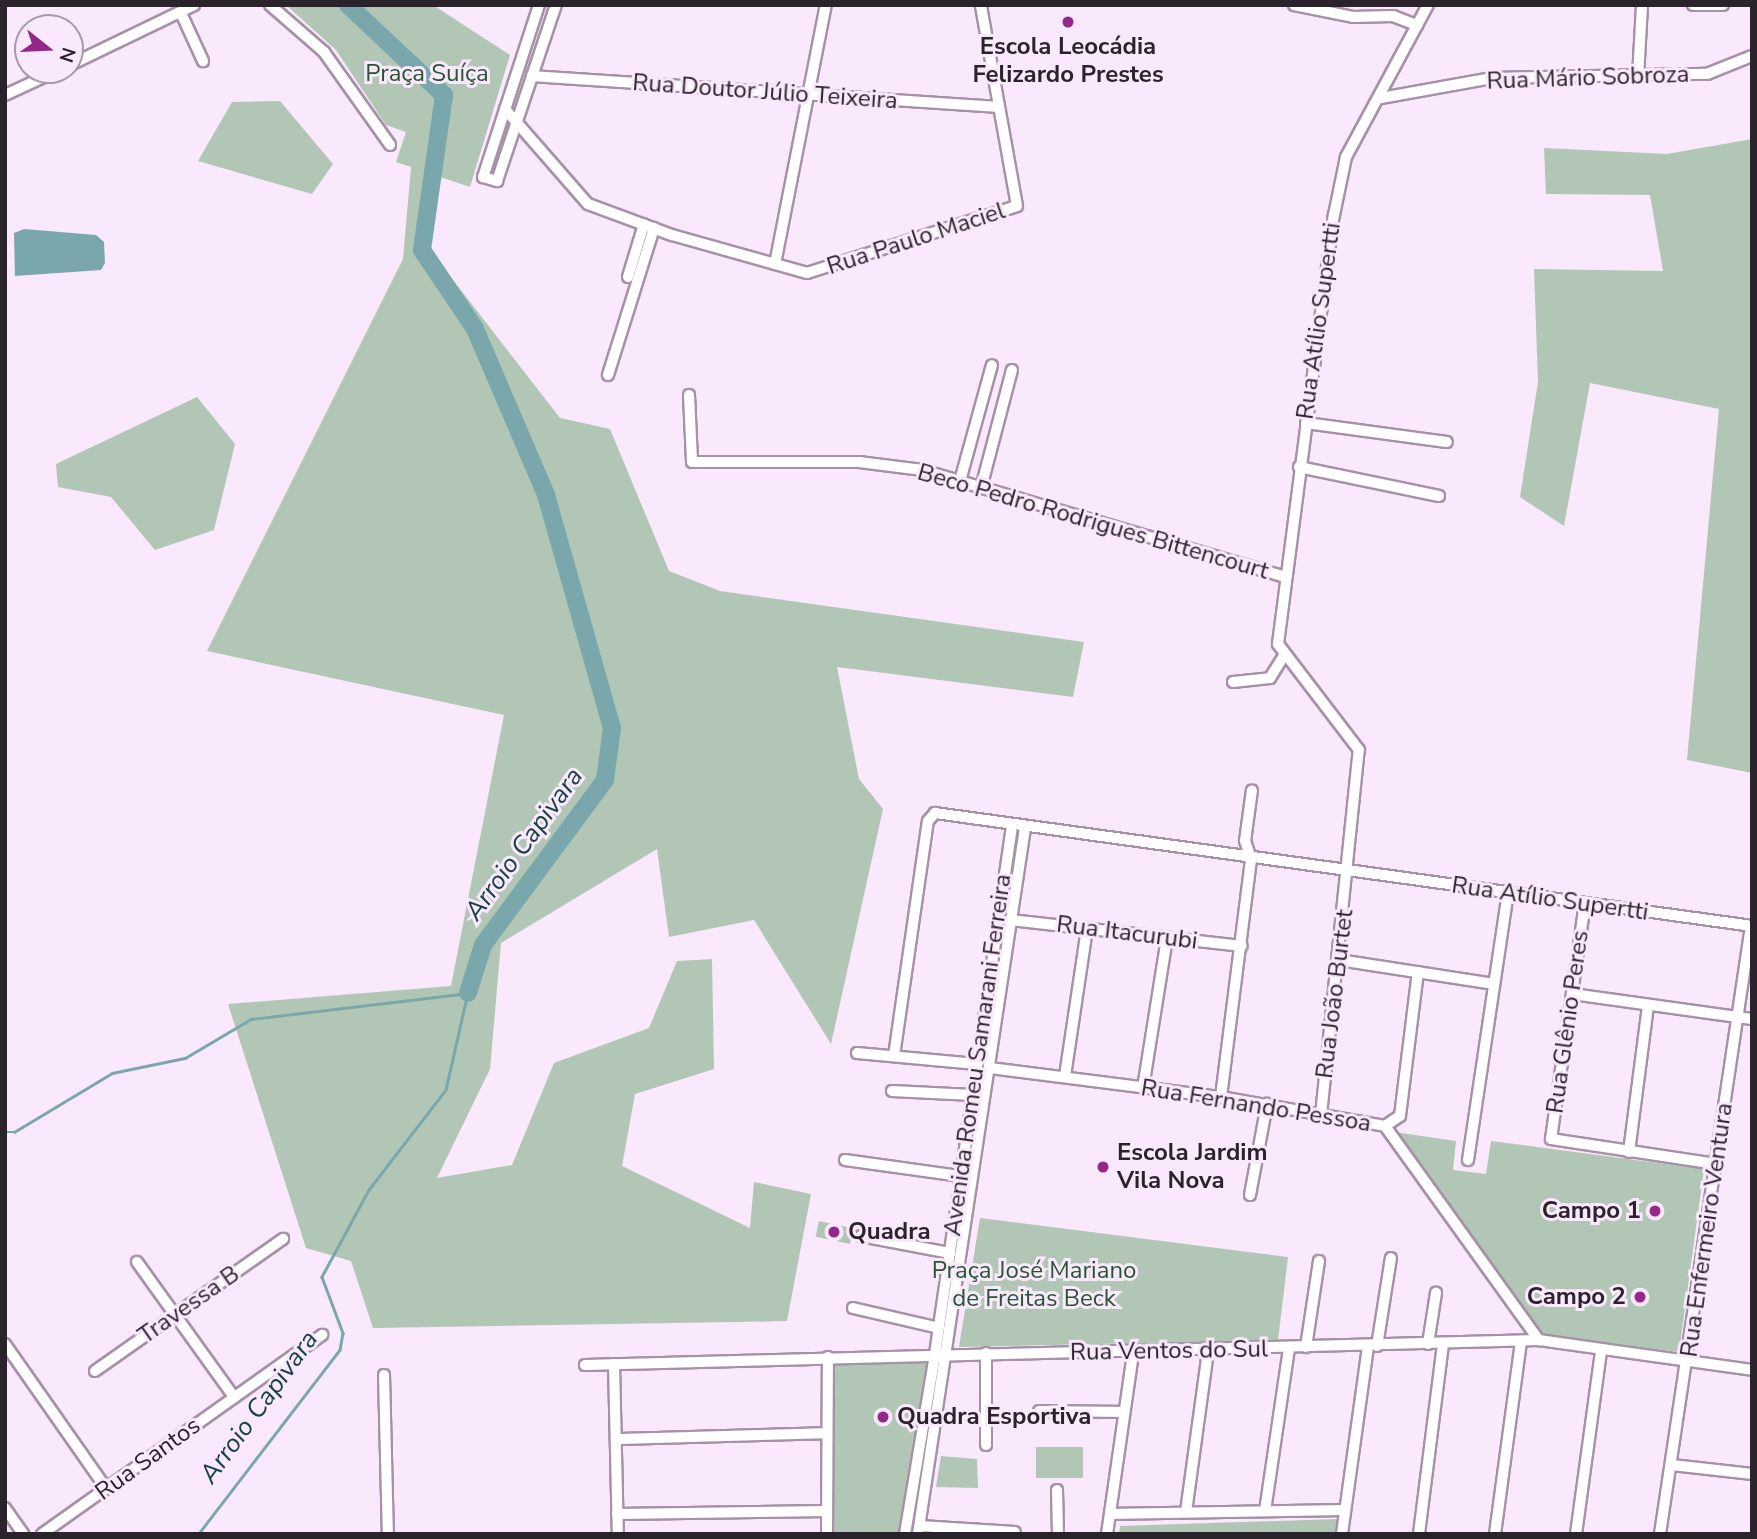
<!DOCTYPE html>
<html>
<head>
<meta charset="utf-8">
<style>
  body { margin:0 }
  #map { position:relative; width:1757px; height:1539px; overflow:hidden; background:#fae8fc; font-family:"Nunito Sans",sans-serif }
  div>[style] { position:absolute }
  .green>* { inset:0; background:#b1c6b4; transform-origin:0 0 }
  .water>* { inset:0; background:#7aa7ac }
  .stream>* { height:2.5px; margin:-1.25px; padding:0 1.25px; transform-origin:1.25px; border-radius:1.25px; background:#7aa7ac }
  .river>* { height:18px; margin:-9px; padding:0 9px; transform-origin:9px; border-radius:9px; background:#7aa7ac }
  .roads { filter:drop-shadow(2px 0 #a691a8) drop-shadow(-2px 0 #a691a8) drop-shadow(0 2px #a691a8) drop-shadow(0 -2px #a691a8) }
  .minor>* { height:10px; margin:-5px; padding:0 5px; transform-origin:5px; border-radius:5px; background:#fff }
  .dots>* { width:19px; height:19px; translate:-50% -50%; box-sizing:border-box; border:4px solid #fae8fc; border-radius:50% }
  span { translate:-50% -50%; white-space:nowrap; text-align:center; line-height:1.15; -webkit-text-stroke:6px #fae8fc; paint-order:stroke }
  .poi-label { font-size:24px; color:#2b232c; font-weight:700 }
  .left { translate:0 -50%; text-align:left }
  .right { translate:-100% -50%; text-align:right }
  .park-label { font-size:24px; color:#275632 }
  .street-label { font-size:24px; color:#2b232c }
  .water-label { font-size:26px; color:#174246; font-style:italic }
  .frame { position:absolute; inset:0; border:7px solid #2b232c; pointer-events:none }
  .north { position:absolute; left:14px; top:14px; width:70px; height:70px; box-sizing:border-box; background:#fae8fc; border:2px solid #a799a9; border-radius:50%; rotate:108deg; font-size:19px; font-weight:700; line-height:28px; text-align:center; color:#2b232c }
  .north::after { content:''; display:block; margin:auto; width:24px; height:32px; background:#942789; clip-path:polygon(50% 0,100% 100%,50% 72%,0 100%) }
</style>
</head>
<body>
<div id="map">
  <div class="green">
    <div style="clip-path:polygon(286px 5px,433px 5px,510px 55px,470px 187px,437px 176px,429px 249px,560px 418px,610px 429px,669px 571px,720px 591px,1084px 642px,1073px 697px,837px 667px,859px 779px,883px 809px,831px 1044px,754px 920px,669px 937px,657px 849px,501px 943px,490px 1069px,437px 1178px,512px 1165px,554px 1063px,649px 1028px,677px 961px,712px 959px,714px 1069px,635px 1094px,622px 1166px,750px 1228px,754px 1182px,811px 1194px,787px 1321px,373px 1328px,351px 1261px,306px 1248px,228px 1004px,451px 986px,504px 715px,207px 651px,403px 259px,411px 167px,396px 162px,406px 132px,386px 125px,336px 50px)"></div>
    <div style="clip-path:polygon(280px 101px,333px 164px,312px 194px,198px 161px,232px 102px)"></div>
    <div style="clip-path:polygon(1752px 139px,1752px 773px,1687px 760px,1719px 409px,1590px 383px,1564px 526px,1520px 497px,1538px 382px,1534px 269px,1663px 271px,1650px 195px,1546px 194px,1544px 148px,1667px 154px)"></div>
    <div style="clip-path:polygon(197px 397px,235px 444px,214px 530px,155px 550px,111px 497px,58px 487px,56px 464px)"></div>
    <div style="clip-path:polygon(1394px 1132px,1456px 1141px,1453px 1170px,1486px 1174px,1491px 1141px,1704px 1169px,1679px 1352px,1541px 1334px)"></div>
    <div style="clip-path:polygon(980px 1218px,1288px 1257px,1278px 1340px,959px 1347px)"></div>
    <div style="left:819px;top:1221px;width:35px;height:16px;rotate:12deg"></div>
    <div style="clip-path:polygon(927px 1360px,899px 1534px,833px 1534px,831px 1362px)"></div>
    <div style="left:1036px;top:1447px;width:47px;height:31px"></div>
    <div style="clip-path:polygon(941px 1456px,977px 1459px,978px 1488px,936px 1487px)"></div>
    <div style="clip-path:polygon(1338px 1519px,1337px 1534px,1119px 1534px,1120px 1526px)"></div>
  </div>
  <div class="water">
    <div style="clip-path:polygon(24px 229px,96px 235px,104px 242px,105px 263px,101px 270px,15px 276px,14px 233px)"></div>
  </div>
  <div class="stream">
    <div style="left:5px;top:1132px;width:9px"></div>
    <div style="left:14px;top:1132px;width:114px;rotate:-31deg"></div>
    <div style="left:112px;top:1073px;width:75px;rotate:-11.6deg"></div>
    <div style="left:185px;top:1058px;width:77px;rotate:-30.6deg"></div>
    <div style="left:251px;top:1019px;width:219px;rotate:-6.8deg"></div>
    <div style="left:468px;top:993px;width:99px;rotate:102.8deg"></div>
    <div style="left:446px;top:1090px;width:126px;rotate:127.6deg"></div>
    <div style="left:369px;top:1190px;width:99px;rotate:118.4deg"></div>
    <div style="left:322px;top:1277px;width:60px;rotate:69.4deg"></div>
    <div style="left:343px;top:1333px;width:17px;rotate:100deg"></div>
    <div style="left:340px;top:1350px;width:232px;rotate:127.5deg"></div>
  </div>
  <div class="river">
    <div style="left:348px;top:5px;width:132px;rotate:43.2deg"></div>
    <div style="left:444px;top:95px;width:157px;rotate:98.1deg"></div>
    <div style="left:422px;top:250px;width:95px;rotate:56.1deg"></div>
    <div style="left:475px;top:329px;width:181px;rotate:66.8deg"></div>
    <div style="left:546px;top:495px;width:242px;rotate:74.2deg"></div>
    <div style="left:612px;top:728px;width:52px;rotate:97.7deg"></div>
    <div style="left:605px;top:780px;width:205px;rotate:126.5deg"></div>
    <div style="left:483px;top:945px;width:50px;rotate:107.4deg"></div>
  </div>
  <div class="roads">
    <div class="minor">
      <div style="left:270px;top:5px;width:72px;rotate:41deg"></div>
      <div style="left:324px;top:52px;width:114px;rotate:54.6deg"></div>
      <div style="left:539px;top:5px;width:181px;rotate:108deg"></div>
      <div style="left:483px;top:177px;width:15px;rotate:16deg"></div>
      <div style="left:497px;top:181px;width:186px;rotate:-71.5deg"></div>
      <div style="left:1294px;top:5px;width:60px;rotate:11.5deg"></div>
      <div style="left:1353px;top:17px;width:40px;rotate:-1.4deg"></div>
      <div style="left:1393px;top:16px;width:26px;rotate:21deg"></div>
      <div style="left:1693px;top:5px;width:30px"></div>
      <div style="left:181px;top:13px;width:53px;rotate:65.4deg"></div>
      <div style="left:70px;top:65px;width:138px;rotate:-25.8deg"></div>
      <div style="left:532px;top:76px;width:467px;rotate:3.8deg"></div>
      <div style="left:1638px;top:77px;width:72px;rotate:-86.8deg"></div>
      <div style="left:5px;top:95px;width:60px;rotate:-24.8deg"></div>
      <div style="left:1381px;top:98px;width:113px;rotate:-10.2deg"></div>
      <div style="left:1492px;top:78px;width:215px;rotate:-1.1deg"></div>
      <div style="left:1707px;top:74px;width:48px;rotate:-21.8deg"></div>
      <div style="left:505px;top:109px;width:126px;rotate:48.9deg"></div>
      <div style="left:588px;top:204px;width:90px;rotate:20.3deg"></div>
      <div style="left:672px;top:235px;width:140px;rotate:15.7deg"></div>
      <div style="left:807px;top:273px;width:220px;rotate:-17.7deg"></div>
      <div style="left:1017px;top:206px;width:204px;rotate:-100.2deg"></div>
      <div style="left:775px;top:264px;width:264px;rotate:-78.9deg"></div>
      <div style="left:628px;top:277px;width:55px;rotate:-73.2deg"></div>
      <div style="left:608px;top:375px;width:154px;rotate:-72.6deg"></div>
      <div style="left:689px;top:395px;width:67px;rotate:87.4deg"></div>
      <div style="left:692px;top:462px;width:167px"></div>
      <div style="left:859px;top:462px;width:64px;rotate:7.2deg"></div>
      <div style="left:922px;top:470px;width:378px;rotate:16.4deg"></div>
      <div style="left:1306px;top:423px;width:142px;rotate:7.7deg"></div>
      <div style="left:1299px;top:467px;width:143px;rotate:11.7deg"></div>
      <div style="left:960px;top:481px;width:120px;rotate:-74.6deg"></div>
      <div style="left:981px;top:488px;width:122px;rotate:-75.3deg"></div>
      <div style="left:1233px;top:682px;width:37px;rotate:-6deg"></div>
      <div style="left:1270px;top:678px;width:26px;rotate:-58deg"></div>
      <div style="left:1251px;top:859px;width:19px;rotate:-108deg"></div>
      <div style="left:1245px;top:841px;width:51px;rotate:-82.2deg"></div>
      <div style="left:1585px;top:903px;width:238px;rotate:98.2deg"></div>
      <div style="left:1551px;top:1139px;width:167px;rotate:8.6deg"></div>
      <div style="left:1011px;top:920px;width:232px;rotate:6.4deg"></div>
      <div style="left:1339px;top:960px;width:157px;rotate:8.8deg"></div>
      <div style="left:1572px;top:994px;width:182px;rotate:7.9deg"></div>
      <div style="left:857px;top:1053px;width:120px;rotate:5.3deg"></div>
      <div style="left:894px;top:1056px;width:237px;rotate:-81.8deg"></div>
      <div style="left:928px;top:821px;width:11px;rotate:-49deg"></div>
      <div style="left:935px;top:813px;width:825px;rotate:7.87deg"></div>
      <div style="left:990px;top:1068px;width:233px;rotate:7.2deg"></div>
      <div style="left:1221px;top:1097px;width:167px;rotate:10deg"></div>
      <div style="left:1385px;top:1126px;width:264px;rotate:54.3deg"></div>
      <div style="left:1065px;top:1076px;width:149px;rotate:-81.5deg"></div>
      <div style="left:1143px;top:1088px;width:152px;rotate:-80.9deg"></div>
      <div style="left:892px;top:1091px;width:81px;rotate:2.8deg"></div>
      <div style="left:1221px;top:1097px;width:240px;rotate:-82.8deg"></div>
      <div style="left:1321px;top:1115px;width:367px;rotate:-84.1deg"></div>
      <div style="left:1359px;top:750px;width:133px;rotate:-127.4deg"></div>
      <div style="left:1278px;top:644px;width:433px;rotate:-82.6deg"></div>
      <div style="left:1334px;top:215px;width:59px;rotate:-78.3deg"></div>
      <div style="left:1346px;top:157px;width:173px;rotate:-61.7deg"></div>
      <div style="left:1385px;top:1126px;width:18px;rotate:-34deg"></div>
      <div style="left:1400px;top:1116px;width:145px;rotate:-82.9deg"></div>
      <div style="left:1629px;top:1152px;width:148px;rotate:-82.6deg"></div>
      <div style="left:845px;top:1160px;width:117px;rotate:7.9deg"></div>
      <div style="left:1468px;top:1160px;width:271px;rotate:-81.5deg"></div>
      <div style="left:1250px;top:1195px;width:93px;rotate:-79.4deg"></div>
      <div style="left:861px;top:1236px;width:91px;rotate:10.8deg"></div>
      <div style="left:137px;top:1262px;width:166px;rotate:54.3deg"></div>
      <div style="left:853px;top:1308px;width:88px;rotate:13.1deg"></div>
      <div style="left:5px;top:1344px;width:176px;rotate:55deg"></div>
      <div style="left:1428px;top:1344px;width:52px;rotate:-81.1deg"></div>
      <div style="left:1377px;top:1346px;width:89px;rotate:-81deg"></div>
      <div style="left:1306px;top:1347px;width:87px;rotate:-81.4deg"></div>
      <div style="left:986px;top:1353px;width:92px;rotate:90deg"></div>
      <div style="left:614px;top:1364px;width:170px;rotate:88.7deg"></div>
      <div style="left:585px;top:1365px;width:954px;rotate:-1.5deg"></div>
      <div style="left:1539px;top:1340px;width:215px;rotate:8deg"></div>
      <div style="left:95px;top:1371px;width:230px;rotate:-35.1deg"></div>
      <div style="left:384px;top:1375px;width:159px;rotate:88.6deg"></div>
      <div style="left:1039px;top:1411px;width:85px;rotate:0.7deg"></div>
      <div style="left:616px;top:1439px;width:211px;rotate:-1.6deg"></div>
      <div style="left:1672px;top:1465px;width:81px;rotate:6.4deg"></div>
      <div style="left:1057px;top:1490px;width:44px;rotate:88.7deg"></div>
      <div style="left:5px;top:1508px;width:32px;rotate:55deg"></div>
      <div style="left:1265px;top:1511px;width:165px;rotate:-81.6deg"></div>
      <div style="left:1186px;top:1512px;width:162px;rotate:-82.2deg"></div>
      <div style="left:617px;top:1514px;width:210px;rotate:-0.8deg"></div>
      <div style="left:1110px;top:1514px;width:235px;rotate:-1deg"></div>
      <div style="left:920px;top:1526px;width:95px;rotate:3.6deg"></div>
      <div style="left:42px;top:1534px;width:344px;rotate:-35.4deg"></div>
      <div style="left:827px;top:1534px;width:177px;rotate:-89.7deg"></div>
      <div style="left:905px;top:1534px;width:182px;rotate:-80.5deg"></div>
      <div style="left:935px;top:1354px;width:534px;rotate:-81.7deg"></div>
      <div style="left:918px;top:1534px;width:714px;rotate:-81.38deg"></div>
      <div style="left:1107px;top:1534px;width:183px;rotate:-81.8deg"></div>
      <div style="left:1342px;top:1534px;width:190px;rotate:-82.1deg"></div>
      <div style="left:1419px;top:1534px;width:192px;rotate:-82.8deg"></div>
      <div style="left:1495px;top:1534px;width:195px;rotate:-82.3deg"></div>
      <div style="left:1576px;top:1534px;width:185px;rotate:-82.2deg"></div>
      <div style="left:1660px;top:1534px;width:615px;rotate:-81.49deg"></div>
    </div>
  </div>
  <div class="dots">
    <div style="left:1068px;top:22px;background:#942789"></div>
    <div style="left:1103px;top:1167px;background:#942789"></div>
    <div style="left:1655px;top:1211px;background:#942789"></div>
    <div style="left:834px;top:1232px;background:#942789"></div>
    <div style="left:1640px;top:1297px;background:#942789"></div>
    <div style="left:883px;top:1417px;background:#942789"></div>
  </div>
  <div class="poi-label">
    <span style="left:1068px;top:61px">Escola Leocádia<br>Felizardo Prestes</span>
    <span class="left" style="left:1117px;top:1167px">Escola Jardim<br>Vila Nova</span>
    <span class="right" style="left:1641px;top:1211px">Campo 1</span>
    <span class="left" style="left:848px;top:1232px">Quadra</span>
    <span class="right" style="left:1626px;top:1297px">Campo 2</span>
    <span class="left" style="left:897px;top:1417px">Quadra Esportiva</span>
  </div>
  <div class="park-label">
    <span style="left:427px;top:74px">Praça Suíça</span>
    <span style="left:1034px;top:1285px">Praça José Mariano<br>de Freitas Beck</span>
  </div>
  <div class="street-label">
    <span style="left:1588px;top:78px;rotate:-2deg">Rua Mário Sobroza</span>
    <span style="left:765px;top:92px;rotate:4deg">Rua Doutor Júlio Teixeira</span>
    <span style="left:916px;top:239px;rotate:-18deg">Rua Paulo Maciel</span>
    <span style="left:1319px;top:321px;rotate:-82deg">Rua Atílio Supertti</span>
    <span style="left:1093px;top:522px;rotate:16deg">Beco Pedro Rodrigues Bittencourt</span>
    <span style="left:1550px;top:899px;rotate:8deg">Rua Atílio Supertti</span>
    <span style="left:1127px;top:933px;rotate:7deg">Rua Itacurubi</span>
    <span style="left:1335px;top:994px;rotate:-83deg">Rua João Burtet</span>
    <span style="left:1568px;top:1022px;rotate:-82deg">Rua Glênio Peres</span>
    <span style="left:978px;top:1055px;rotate:-82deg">Avenida Romeu Samarani Ferreira</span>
    <span style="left:1256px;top:1106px;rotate:9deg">Rua Fernando Pessoa</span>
    <span style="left:1707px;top:1230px;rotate:-82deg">Rua Enfermeiro Ventura</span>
    <span style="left:189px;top:1305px;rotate:-35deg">Travessa B</span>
    <span style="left:1169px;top:1351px;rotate:-1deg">Rua Ventos do Sul</span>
    <span style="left:148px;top:1459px;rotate:-36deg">Rua Santos</span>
  </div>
  <div class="water-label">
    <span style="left:524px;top:844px;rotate:-54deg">Arroio Capivara</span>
    <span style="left:259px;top:1407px;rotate:-54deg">Arroio Capivara</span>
  </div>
  <div class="frame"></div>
  <div class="north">N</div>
</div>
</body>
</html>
